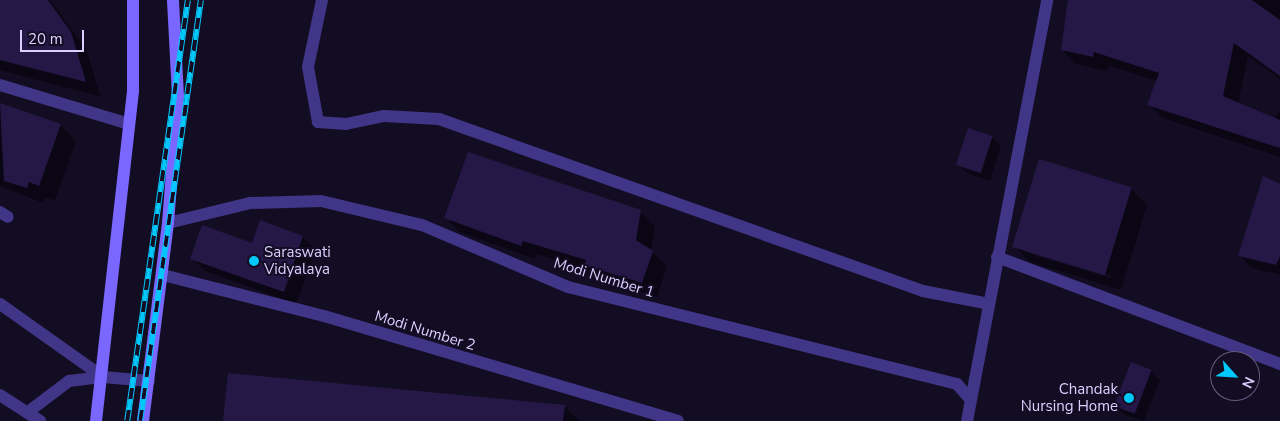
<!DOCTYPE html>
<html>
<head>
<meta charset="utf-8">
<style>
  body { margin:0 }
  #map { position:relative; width:1280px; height:421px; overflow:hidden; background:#130d24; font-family:"Nunito Sans",sans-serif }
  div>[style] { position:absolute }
  .shadow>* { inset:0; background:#0007 }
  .building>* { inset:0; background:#261846; transform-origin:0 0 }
  .service>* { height:12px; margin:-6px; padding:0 6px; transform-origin:6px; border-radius:6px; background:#403586 }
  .minor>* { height:12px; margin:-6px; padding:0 6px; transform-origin:6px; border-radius:6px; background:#403586 }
  .tertiary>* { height:12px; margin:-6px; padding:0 6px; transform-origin:6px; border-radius:6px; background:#403586 }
  .secondary>* { height:12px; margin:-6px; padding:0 6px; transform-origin:6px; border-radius:6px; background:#7a67ff }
  .rail>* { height:5.5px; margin-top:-2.75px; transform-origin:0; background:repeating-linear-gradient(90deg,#130d24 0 11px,#00c8fb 0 22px); box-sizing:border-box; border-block:1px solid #00c8fb }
  .dots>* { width:14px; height:14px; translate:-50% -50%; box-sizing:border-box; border:2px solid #130d24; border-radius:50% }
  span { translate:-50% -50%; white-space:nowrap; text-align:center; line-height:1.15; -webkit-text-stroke:4px #130d24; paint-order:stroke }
  .poi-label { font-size:15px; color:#dad0ff }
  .left { translate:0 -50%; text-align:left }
  .right { translate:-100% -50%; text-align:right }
  .street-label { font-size:15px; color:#dad0ff }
  .north { position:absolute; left:1210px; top:351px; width:50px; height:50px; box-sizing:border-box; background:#130d24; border:1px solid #635b7c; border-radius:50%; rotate:116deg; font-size:14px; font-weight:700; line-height:20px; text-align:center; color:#dad0ff }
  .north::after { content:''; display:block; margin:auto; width:18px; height:22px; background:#00c8fb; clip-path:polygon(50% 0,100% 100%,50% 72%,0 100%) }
  .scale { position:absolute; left:20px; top:30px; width:64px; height:22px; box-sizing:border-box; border:2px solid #dad0ff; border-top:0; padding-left:6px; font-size:15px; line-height:18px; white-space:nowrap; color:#dad0ff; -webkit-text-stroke:4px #130d24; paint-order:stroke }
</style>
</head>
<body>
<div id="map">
  <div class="shadow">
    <div style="clip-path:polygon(0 0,50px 0,86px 49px,101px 97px,0 70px)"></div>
    <div style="clip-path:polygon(1069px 0,1280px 0,1280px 79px,1248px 56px,1238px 104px,1275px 119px,1280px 109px,1280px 157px,1163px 118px,1149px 104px,1157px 81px,1109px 66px,1107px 71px,1076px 64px,1062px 50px)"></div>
    <div style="clip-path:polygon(0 104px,60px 125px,76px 141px,55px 201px,45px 197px,43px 203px,0 186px)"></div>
    <div style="clip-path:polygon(992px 137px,1001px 146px,990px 181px,967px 173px,958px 164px)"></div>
    <div style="clip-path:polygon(1280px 185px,1280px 275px,1252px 268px,1240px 256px)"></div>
    <div style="clip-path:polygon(evenodd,1131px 189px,1147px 205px,1121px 290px,1030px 262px,1014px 246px,1131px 189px,1031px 251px,1111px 276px,1111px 278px,1031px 254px,1031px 251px)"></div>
    <div style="clip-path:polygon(640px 212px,655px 226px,651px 251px,667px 266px,657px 297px,600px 279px,594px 272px,537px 254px,535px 259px,460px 232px,446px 218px)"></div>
    <div style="clip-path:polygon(261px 222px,303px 237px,316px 250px,296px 304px,205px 271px,192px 258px,253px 245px)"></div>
    <div style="clip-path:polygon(1151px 371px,1160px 380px,1144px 421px,1125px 415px,1115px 406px)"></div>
    <div style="clip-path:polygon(564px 406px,579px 421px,224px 421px)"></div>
  </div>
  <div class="building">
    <div style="clip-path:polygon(0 0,48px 0,71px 32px,86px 82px,0 60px)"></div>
    <div style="clip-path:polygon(1068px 0,1252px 0,1280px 20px,1280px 76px,1234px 43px,1223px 96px,1280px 120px,1280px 148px,1147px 105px,1159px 73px,1094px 52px,1093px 57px,1061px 50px)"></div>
    <div style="clip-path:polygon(0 103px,61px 124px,39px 186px,29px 182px,27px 188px,4px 181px)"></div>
    <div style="left:968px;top:128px;width:26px;height:39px;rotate:18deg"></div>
    <div style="clip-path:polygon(468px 152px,641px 210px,636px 240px,653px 251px,642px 283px,584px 265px,586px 260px,523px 241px,521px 246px,444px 218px)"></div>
    <div style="left:1039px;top:159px;width:97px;height:92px;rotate:17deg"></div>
    <div style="clip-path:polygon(1263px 176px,1280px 184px,1280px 256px,1276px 265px,1238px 256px)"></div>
    <div style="clip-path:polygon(260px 220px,303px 236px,284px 292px,190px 259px,202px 225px,252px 243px)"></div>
    <div style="left:1131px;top:362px;width:22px;height:47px;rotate:21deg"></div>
    <div style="clip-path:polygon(228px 373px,565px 405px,563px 421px,223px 421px)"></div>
  </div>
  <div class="service">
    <div style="left:0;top:212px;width:9px;rotate:32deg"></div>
    <div style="left:0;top:395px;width:48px;rotate:33deg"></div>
    <div style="left:28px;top:412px;width:51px;rotate:-37.1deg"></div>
    <div style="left:69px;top:381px;width:34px;rotate:-7deg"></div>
  </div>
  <div class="minor">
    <div style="left:322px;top:0;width:68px;rotate:101.8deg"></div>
    <div style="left:308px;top:67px;width:56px;rotate:79.7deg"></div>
    <div style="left:318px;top:122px;width:28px;rotate:4deg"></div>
    <div style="left:346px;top:124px;width:39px;rotate:-12deg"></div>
    <div style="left:384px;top:116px;width:55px;rotate:3.1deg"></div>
    <div style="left:439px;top:119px;width:514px;rotate:19.56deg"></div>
    <div style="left:923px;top:291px;width:67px;rotate:11.1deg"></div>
    <div style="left:0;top:85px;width:135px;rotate:16.8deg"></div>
    <div style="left:168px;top:223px;width:84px;rotate:-13.7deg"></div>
    <div style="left:250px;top:203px;width:71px;rotate:-1.6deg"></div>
    <div style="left:321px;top:201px;width:104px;rotate:13.4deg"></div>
    <div style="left:422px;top:225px;width:159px;rotate:23deg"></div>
    <div style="left:568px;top:287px;width:401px;rotate:14deg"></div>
    <div style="left:957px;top:384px;width:20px;rotate:49deg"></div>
    <div style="left:997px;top:257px;width:303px;rotate:20.7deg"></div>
    <div style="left:163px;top:275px;width:166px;rotate:14.3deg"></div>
    <div style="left:324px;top:316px;width:369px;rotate:16.5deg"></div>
    <div style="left:0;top:304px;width:126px;rotate:35.3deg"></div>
    <div style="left:103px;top:377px;width:46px;rotate:5deg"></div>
  </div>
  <div class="tertiary">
    <div style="left:967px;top:421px;width:429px;rotate:-79.2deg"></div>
  </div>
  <div class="secondary">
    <div style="left:96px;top:421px;width:332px;rotate:-83.6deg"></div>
    <div style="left:133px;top:91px;width:91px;rotate:-90deg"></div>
    <div style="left:143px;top:421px;width:200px;rotate:-82.8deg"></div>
    <div style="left:168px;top:223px;width:127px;rotate:-85.5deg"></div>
    <div style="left:178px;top:96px;width:96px;rotate:-93deg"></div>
  </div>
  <div class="rail">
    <div style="left:127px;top:421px;width:425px;rotate:-81.8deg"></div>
    <div style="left:140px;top:421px;width:425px;rotate:-81.8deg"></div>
  </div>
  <div class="dots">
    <div style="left:254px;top:261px;background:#00c8fb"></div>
    <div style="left:1129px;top:398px;background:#00c8fb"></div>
  </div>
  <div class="poi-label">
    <span class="left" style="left:264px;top:261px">Saraswati<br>Vidyalaya</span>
    <span class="right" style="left:1118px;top:398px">Chandak<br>Nursing Home</span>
  </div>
  <div class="street-label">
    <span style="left:604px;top:278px;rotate:17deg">Modi Number 1</span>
    <span style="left:425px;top:331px;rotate:17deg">Modi Number 2</span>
  </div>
  <div class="north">N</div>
  <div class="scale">20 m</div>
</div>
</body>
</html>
